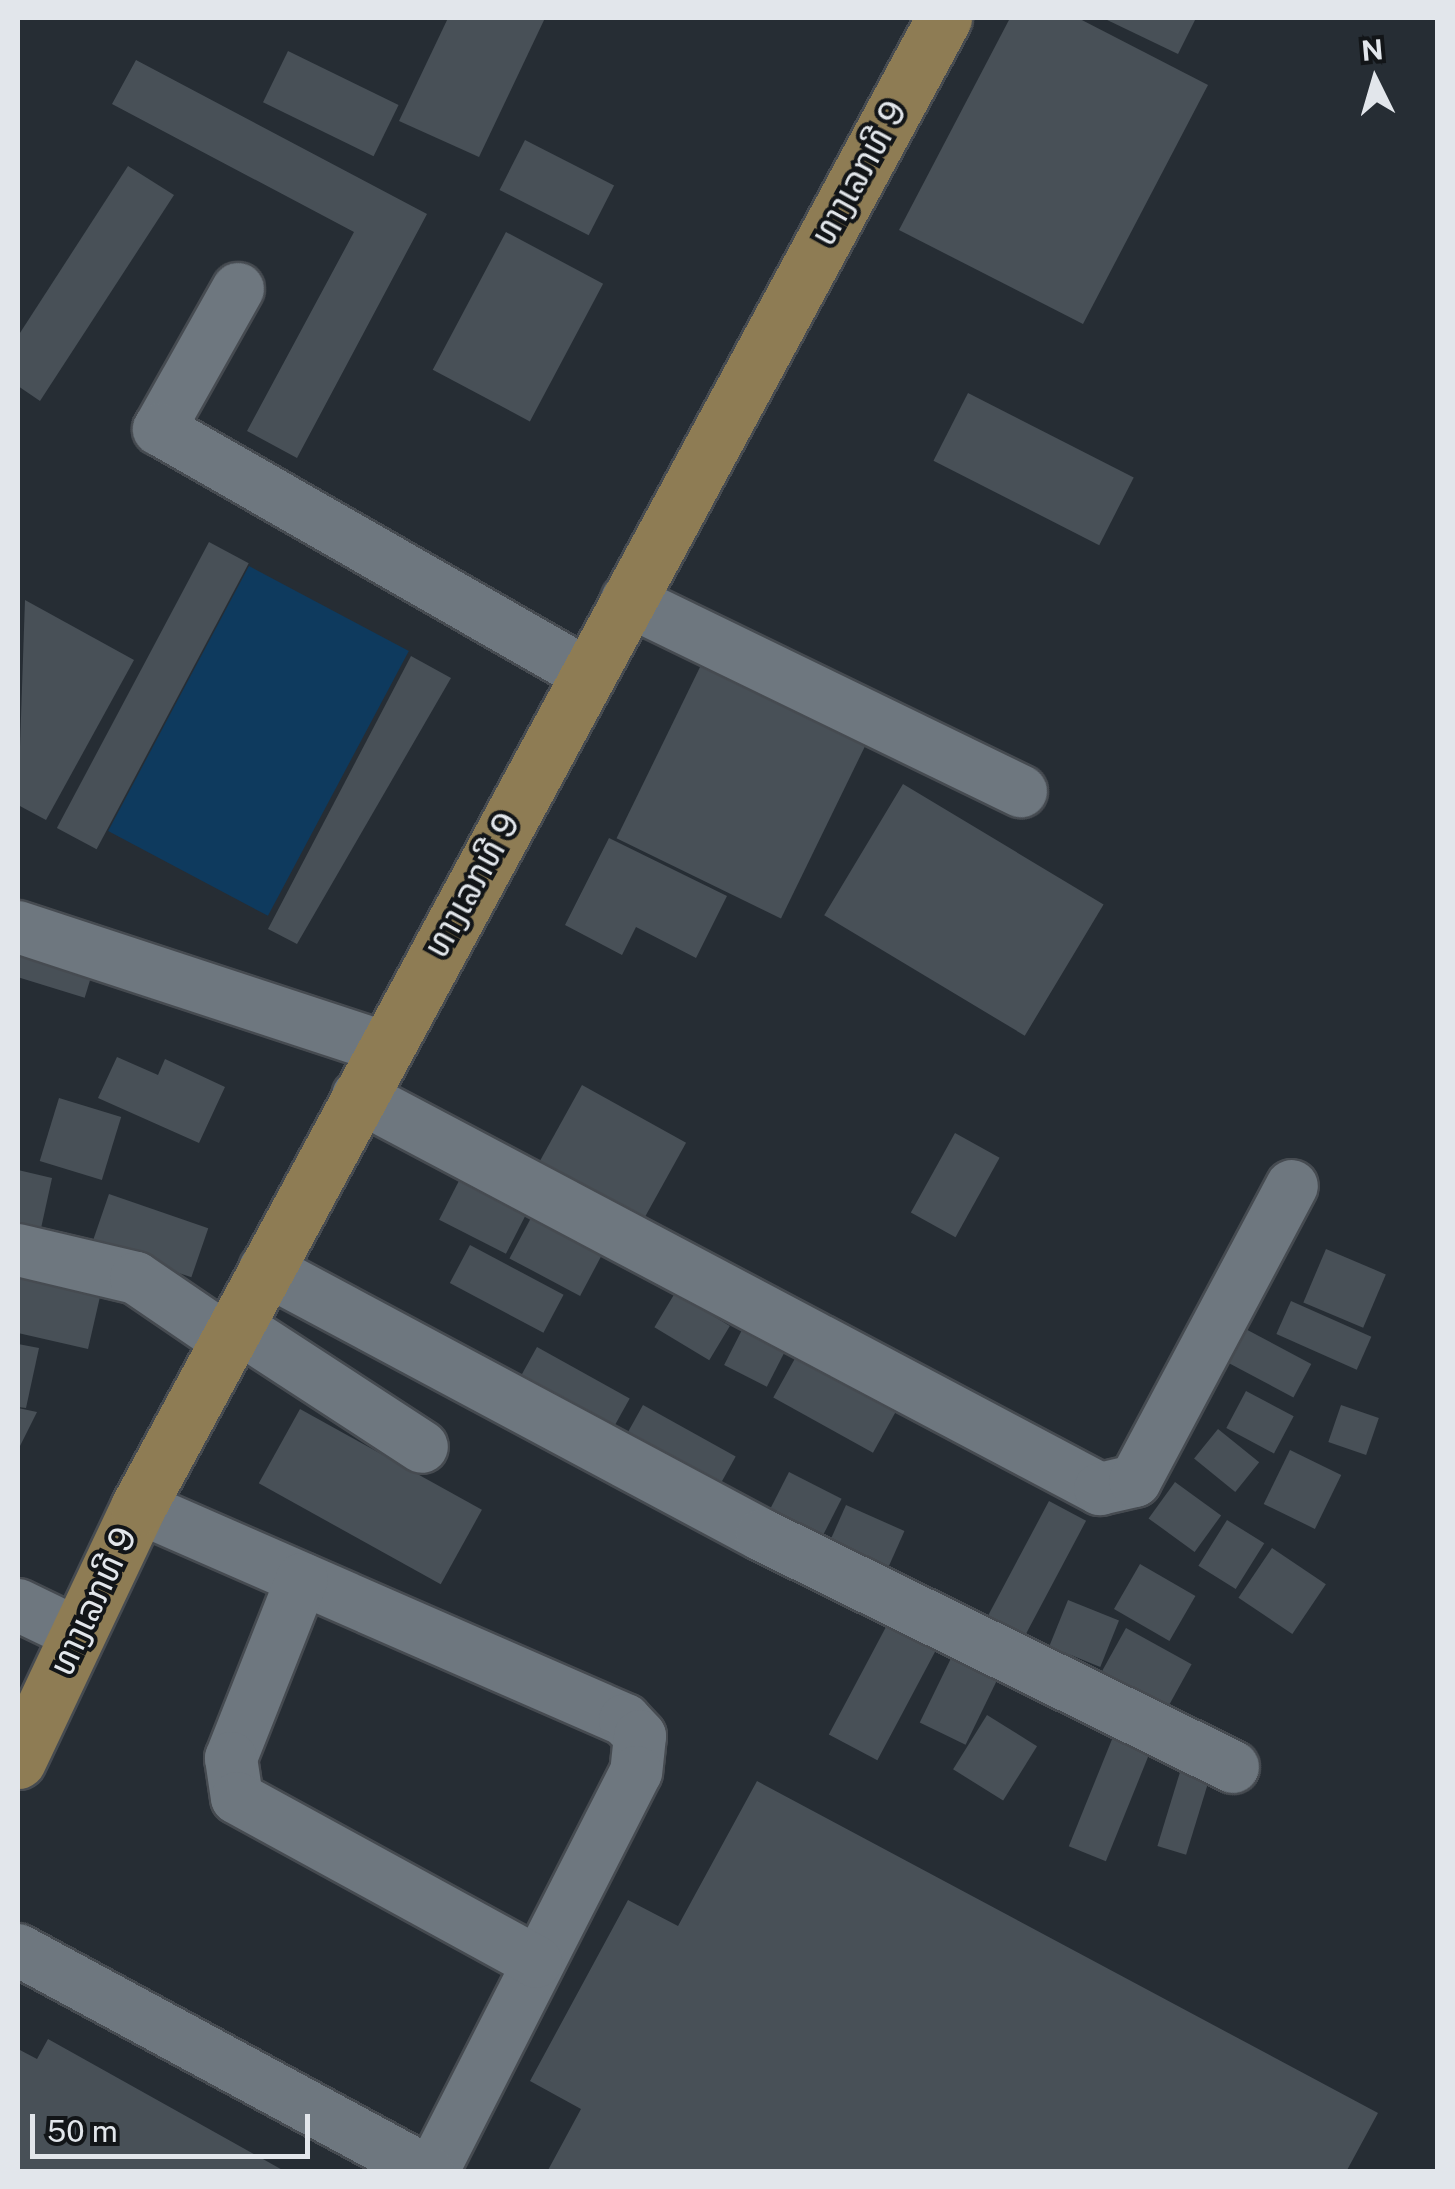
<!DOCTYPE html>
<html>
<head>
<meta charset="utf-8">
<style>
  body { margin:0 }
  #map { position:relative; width:1455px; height:2189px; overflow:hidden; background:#262d34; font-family:"Public Sans","Noto Sans Lao",sans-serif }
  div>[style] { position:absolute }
  .green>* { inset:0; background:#0e3a5e; transform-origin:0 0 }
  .building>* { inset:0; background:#485057; transform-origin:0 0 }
  .roads { filter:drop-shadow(2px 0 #464b51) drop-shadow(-2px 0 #464b51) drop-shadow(0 2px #464b51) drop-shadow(0 -2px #464b51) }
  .minor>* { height:52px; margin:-26px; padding:0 26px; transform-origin:26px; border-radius:26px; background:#6e777f }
  .major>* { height:55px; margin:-27.5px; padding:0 27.5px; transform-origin:27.5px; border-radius:27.5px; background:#8e7c54 }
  span { translate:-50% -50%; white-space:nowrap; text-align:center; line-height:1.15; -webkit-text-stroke:8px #121518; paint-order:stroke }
  .street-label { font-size:35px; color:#e2e6eb }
  .frame { position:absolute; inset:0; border:20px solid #e2e6eb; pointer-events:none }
  .north { position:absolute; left:1325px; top:30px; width:100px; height:100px; -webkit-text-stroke:8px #121518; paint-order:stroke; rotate:355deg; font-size:28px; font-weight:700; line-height:40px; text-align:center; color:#e2e6eb }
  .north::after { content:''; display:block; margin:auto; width:35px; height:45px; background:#e2e6eb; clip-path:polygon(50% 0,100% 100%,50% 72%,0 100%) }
  .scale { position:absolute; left:30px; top:2114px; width:280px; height:45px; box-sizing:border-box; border:5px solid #e2e6eb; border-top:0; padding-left:12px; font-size:30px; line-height:35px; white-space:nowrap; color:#e2e6eb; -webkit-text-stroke:8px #121518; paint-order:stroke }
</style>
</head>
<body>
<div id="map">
  <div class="green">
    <div style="left:249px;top:566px;width:181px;height:300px;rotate:28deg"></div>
  </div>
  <div class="building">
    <div style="clip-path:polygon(448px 18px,545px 18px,479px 157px,399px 121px)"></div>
    <div style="clip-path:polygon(1010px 18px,1078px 18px,1208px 85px,1083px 324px,899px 230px)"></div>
    <div style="clip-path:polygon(1103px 18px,1196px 18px,1178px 54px)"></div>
    <div style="left:288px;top:51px;width:123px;height:57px;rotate:26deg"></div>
    <div style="clip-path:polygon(136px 60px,427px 214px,297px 458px,247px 431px,354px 232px,112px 104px)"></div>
    <div style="left:525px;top:140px;width:100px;height:56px;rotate:27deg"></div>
    <div style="clip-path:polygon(128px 166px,174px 195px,40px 401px,18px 386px,18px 336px)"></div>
    <div style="left:506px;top:232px;width:110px;height:156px;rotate:28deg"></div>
    <div style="left:968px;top:393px;width:186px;height:76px;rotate:27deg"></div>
    <div style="left:209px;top:542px;width:45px;height:324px;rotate:28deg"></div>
    <div style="clip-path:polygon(25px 600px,134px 660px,46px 820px,18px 805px)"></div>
    <div style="clip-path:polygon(411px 656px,451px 678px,297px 944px,268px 929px)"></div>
    <div style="left:702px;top:663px;width:183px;height:195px;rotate:26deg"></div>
    <div style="left:903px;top:784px;width:234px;height:153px;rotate:31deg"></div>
    <div style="clip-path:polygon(609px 838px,727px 896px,696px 958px,636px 927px,622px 955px,565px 925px)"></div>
    <div style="left:18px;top:949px;width:78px;height:27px;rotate:17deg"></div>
    <div style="clip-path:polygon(117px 1057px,158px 1075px,165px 1059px,225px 1087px,199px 1143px,98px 1098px)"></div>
    <div style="left:582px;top:1085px;width:119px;height:88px;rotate:29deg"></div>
    <div style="left:59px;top:1098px;width:65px;height:66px;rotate:17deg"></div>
    <div style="left:955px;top:1133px;width:51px;height:91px;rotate:29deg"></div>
    <div style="left:465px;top:1169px;width:75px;height:57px;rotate:27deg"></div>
    <div style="clip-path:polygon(18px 1170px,52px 1178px,40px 1233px,18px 1229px)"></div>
    <div style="left:109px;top:1194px;width:105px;height:52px;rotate:19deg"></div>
    <div style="left:532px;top:1216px;width:80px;height:48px;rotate:28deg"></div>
    <div style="left:470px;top:1245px;width:106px;height:43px;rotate:28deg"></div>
    <div style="left:1326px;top:1249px;width:65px;height:58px;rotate:23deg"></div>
    <div style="clip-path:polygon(18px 1269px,102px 1288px,88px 1349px,18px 1333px)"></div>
    <div style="left:675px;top:1293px;width:64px;height:40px;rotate:31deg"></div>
    <div style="left:1291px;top:1301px;width:88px;height:36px;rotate:24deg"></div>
    <div style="left:745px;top:1324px;width:48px;height:46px;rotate:27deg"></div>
    <div style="left:1238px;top:1325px;width:83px;height:38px;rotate:28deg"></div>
    <div style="clip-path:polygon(18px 1344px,39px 1348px,26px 1408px,18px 1407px)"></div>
    <div style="left:537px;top:1347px;width:106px;height:43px;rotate:29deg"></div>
    <div style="left:798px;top:1353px;width:114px;height:51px;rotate:29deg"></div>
    <div style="left:1246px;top:1391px;width:54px;height:42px;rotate:28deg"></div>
    <div style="left:643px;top:1405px;width:106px;height:43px;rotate:29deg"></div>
    <div style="left:1341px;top:1405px;width:40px;height:39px;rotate:19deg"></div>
    <div style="clip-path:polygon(18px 1408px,37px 1412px,18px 1450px)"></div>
    <div style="left:300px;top:1409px;width:208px;height:85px;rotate:29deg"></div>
    <div style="left:1218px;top:1429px;width:53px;height:38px;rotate:39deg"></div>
    <div style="left:1290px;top:1450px;width:57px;height:60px;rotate:26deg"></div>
    <div style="left:789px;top:1472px;width:59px;height:51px;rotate:27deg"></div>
    <div style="left:1175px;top:1482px;width:57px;height:45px;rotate:36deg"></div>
    <div style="left:1049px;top:1501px;width:42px;height:137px;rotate:28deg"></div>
    <div style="left:846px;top:1505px;width:64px;height:47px;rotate:24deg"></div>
    <div style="left:1227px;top:1520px;width:44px;height:54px;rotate:32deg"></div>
    <div style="left:1272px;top:1548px;width:65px;height:60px;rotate:34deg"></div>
    <div style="left:1140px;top:1564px;width:64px;height:52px;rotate:30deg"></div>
    <div style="left:1068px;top:1600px;width:55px;height:50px;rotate:22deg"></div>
    <div style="left:895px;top:1610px;width:55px;height:141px;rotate:28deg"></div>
    <div style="left:1126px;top:1628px;width:75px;height:49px;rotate:29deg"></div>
    <div style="left:957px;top:1646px;width:51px;height:85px;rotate:26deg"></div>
    <div style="left:987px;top:1715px;width:59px;height:64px;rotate:32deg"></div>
    <div style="left:1119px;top:1722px;width:40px;height:134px;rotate:22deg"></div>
    <div style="left:1184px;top:1759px;width:30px;height:91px;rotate:17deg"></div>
    <div style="clip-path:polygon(757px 1781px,1378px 2113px,1346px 2172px,547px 2172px,581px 2109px,530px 2081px,628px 1900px,678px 1926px)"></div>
    <div style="clip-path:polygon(48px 2039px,286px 2172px,18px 2172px,18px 2049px,37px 2059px)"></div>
  </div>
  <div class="roads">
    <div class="minor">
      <div style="left:238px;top:289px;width:161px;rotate:119.4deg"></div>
      <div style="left:159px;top:429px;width:493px;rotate:29.8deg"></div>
      <div style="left:627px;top:600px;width:438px;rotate:25.9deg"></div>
      <div style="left:18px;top:927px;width:385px;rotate:18.2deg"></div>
      <div style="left:358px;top:1096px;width:840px;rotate:27.91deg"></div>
      <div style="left:1100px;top:1489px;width:36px;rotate:-13deg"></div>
      <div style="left:1135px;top:1481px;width:334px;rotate:-62deg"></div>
      <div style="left:18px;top:1250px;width:121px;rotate:13.3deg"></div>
      <div style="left:136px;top:1278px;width:110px;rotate:34.3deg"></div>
      <div style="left:265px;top:1269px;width:564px;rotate:28.16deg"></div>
      <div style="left:762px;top:1535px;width:525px;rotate:26.22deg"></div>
      <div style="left:235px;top:1325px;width:223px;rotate:33.1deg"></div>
      <div style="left:138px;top:1507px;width:532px;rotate:23.62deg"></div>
      <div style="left:625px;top:1720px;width:22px;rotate:47deg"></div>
      <div style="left:640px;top:1736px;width:36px;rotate:96deg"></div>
      <div style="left:636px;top:1772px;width:449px;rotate:117deg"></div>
      <div style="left:302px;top:1579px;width:193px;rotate:111.6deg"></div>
      <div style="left:231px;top:1758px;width:40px;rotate:81.5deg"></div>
      <div style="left:237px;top:1798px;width:341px;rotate:28.7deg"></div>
      <div style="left:18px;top:1605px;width:67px;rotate:25.8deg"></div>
      <div style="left:18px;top:1950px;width:466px;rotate:28.4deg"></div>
    </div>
    <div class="major">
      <div style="left:18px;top:1761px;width:281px;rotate:-64.7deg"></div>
      <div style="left:138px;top:1507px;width:1693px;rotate:-61.57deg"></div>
    </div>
  </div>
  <div class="street-label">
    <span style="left:859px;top:173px;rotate:-61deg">ທາງເລກທີ 9</span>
    <span style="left:472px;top:885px;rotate:-61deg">ທາງເລກທີ 9</span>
    <span style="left:93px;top:1601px;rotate:-65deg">ທາງເລກທີ 9</span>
  </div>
  <div class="frame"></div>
  <div class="north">N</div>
  <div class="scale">50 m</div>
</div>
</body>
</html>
